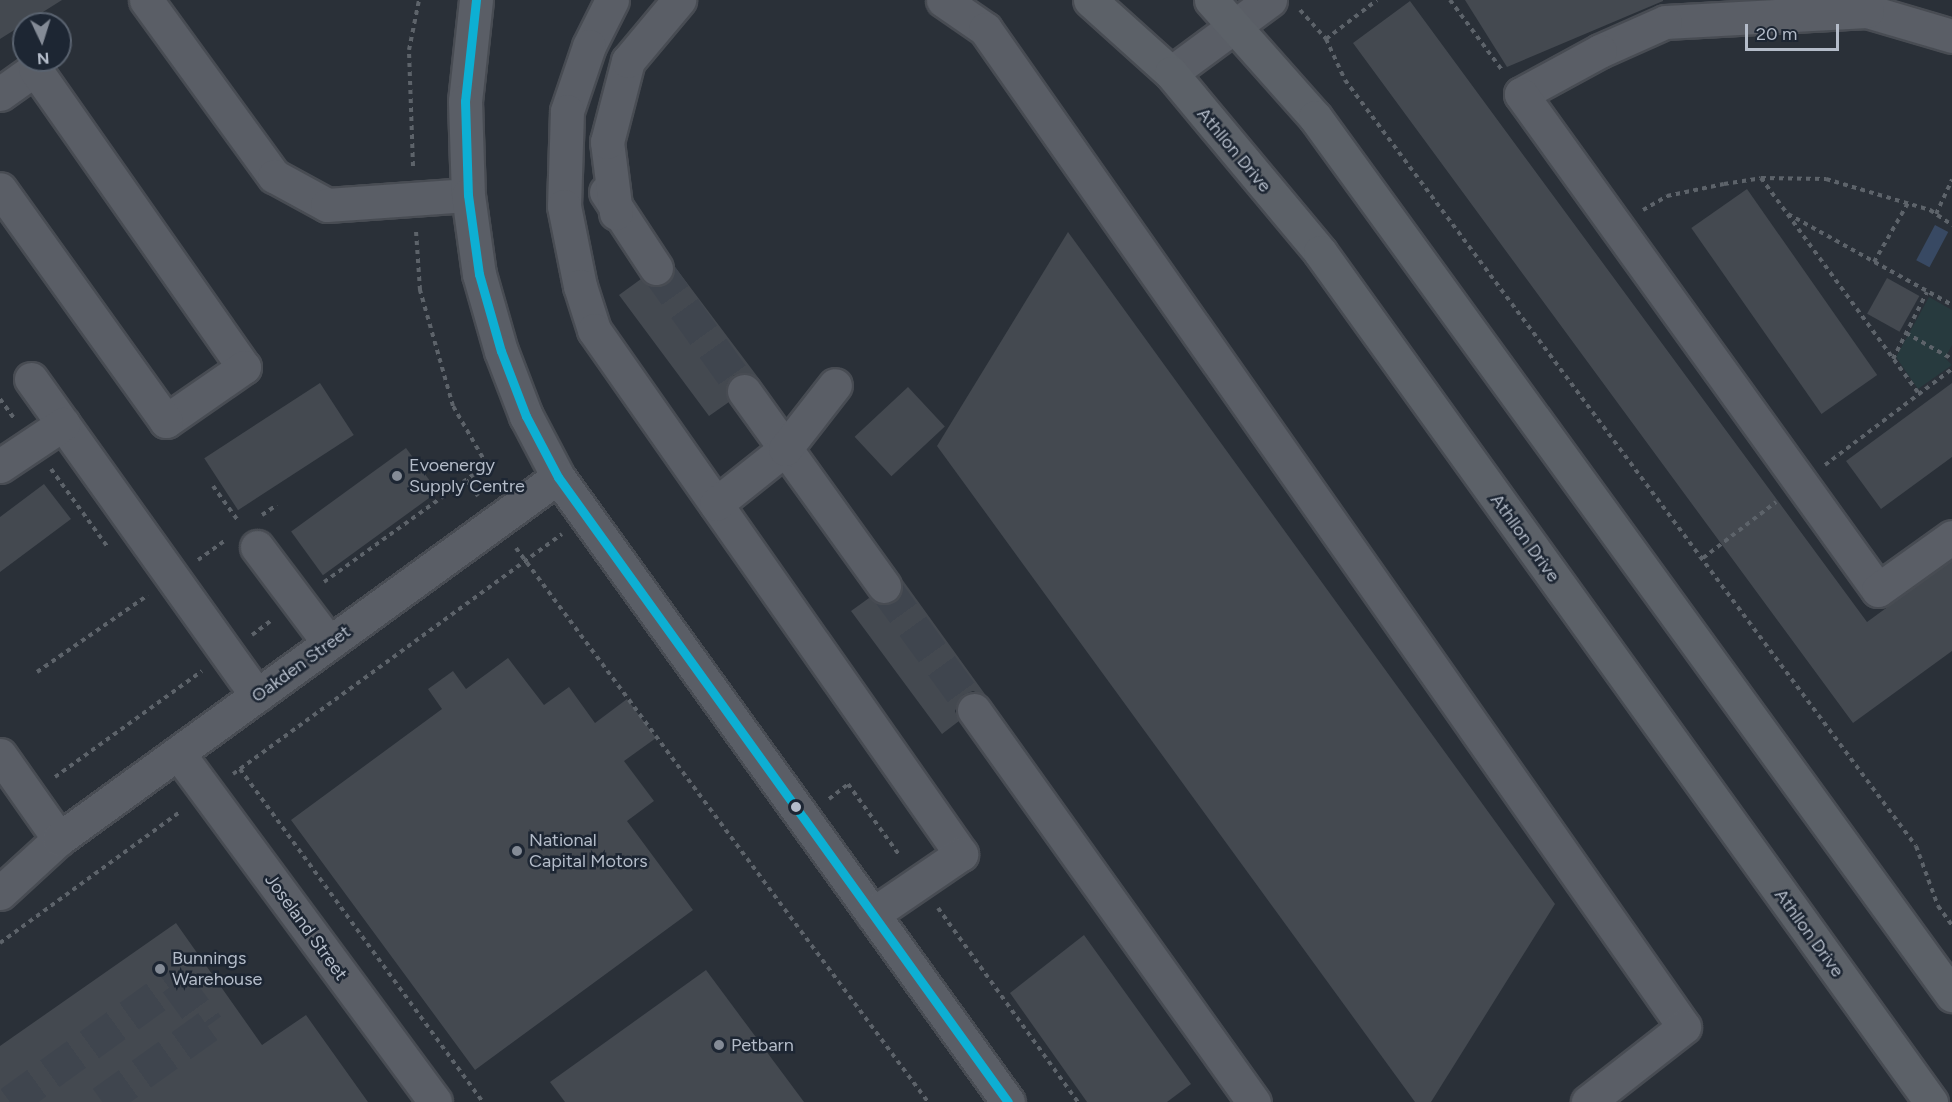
<!DOCTYPE html>
<html>
<head>
<meta charset="utf-8">
<style>
  body { margin:0 }
  #map { position:relative; width:1952px; height:1102px; overflow:hidden; background:#2a3038; font-family:Figtree,sans-serif }
  div>[style] { position:absolute }
  .green>* { inset:0; background:#273a3e }
  .water>* { inset:0; background:#384963; transform-origin:0 0 }
  .building>* { inset:0; background:#444950; transform-origin:0 0 }
  .minor-tunnel>* { height:33px; margin-top:-16.5px; transform-origin:0; background:repeating-linear-gradient(90deg,#3f454e 0 33px,transparent 0 49px) }
  .path>* { height:4px; margin-top:-2px; transform-origin:0; background:repeating-linear-gradient(90deg,#5d636a 0 4.5px,transparent 0 9px) }
  .roads { filter:drop-shadow(2px 0 #484c53) drop-shadow(-2px 0 #484c53) drop-shadow(0 2px #484c53) drop-shadow(0 -2px #484c53) }
  .minor>* { height:33px; margin:-16.5px; padding:0 16.5px; transform-origin:16.5px; border-radius:16.5px; background:#5a5e66 }
  .major>* { height:33px; margin:-16.5px; padding:0 16.5px; transform-origin:16.5px; border-radius:16.5px; background:#5c6168 }
  .bus-1>* { height:9px; margin:-4.5px; padding:0 4.5px; transform-origin:4.5px; border-radius:4.5px; background:#0dafd3 }
  .dots>* { width:16px; height:16px; translate:-50% -50%; box-sizing:border-box; border:3px solid #1d2633; border-radius:50% }
  span { translate:-50% -50%; white-space:nowrap; text-align:center; line-height:1.15; -webkit-text-stroke:5px #1d2633; paint-order:stroke }
  .street-label { font-size:18px; color:#b4bcc9 }
  .poi-label { font-size:18px; color:#b4bcc9 }
  .left { translate:0 -50%; text-align:left }
  .north { position:absolute; left:12px; top:12px; width:60px; height:60px; box-sizing:border-box; background:#1d2633; border:2px solid #59626f; border-radius:50%; rotate:176deg; font-size:16px; font-weight:700; line-height:24px; text-align:center; color:#b4bcc9 }
  .north::after { content:''; display:block; margin:auto; width:21px; height:27px; background:#848b96; clip-path:polygon(50% 0,100% 100%,50% 72%,0 100%) }
  .scale { position:absolute; left:1745px; top:24px; width:94px; height:27px; box-sizing:border-box; border:3px solid #b4bcc9; border-top:0; padding-left:8px; font-size:18px; line-height:21px; white-space:nowrap; color:#b4bcc9; -webkit-text-stroke:4px #1d2633; paint-order:stroke }
</style>
</head>
<body>
<div id="map">
  <div class="green">
    <div style="clip-path:polygon(1929px 297px,1952px 310px,1952px 345px,1945px 358px,1952px 365px,1918px 389px,1896px 357px)"></div>
  </div>
  <div class="water">
    <div style="left:1935px;top:225px;width:15px;height:40px;rotate:28deg"></div>
  </div>
  <div class="building">
    <div style="clip-path:polygon(0 0,62px 0,0 39px)"></div>
    <div style="clip-path:polygon(1465px 0,1663px 0,1663px 1px,1507px 67px)"></div>
    <div style="clip-path:polygon(1410px 1px,1867px 622px,1952px 560px,1952px 651px,1853px 723px,1353px 43px)"></div>
    <div style="left:1747px;top:189px;width:227px;height:68px;rotate:55deg"></div>
    <div style="clip-path:polygon(1068px 232px,1555px 904px,1431px 1102px,1415px 1102px,937px 446px)"></div>
    <div style="clip-path:polygon(675px 267px,760px 380px,751px 374px,734px 375px,727px 384px,729px 402px,709px 416px,619px 295px,641px 279px,657px 287px,666px 284px)"></div>
    <div style="left:1887px;top:278px;width:37px;height:41px;rotate:29deg"></div>
    <div style="left:320px;top:383px;width:62px;height:138px;rotate:57deg"></div>
    <div style="clip-path:polygon(1952px 383px,1952px 457px,1881px 509px,1846px 461px)"></div>
    <div style="left:908px;top:387px;width:54px;height:73px;rotate:47deg"></div>
    <div style="left:406px;top:448px;width:54px;height:142px;rotate:54deg"></div>
    <div style="clip-path:polygon(44px 484px,71px 519px,0 572px,0 517px)"></div>
    <div style="clip-path:polygon(899px 575px,987px 697px,973px 691px,963px 695px,955px 711px,959px 721px,942px 734px,851px 611px,869px 598px,885px 605px,895px 601px,903px 585px)"></div>
    <div style="clip-path:polygon(508px 658px,544px 705px,569px 687px,595px 723px,627px 699px,656px 738px,624px 761px,654px 801px,627px 821px,693px 910px,475px 1070px,291px 820px,442px 709px,428px 689px,453px 671px,466px 689px)"></div>
    <div style="clip-path:polygon(176px 923px,262px 1045px,306px 1015px,368px 1102px,0 1102px,0 1046px)"></div>
    <div style="clip-path:polygon(1084px 935px,1191px 1084px,1167px 1102px,1087px 1102px,1010px 993px)"></div>
    <div style="clip-path:polygon(706px 970px,804px 1102px,565px 1102px,550px 1082px)"></div>
  </div>
  <div class="minor-tunnel">
    <div style="left:656px;top:268px;width:151px;rotate:54.4deg"></div>
    <div style="left:884px;top:586px;width:153px;rotate:54deg"></div>
    <div style="left:10px;top:1102px;width:205px;rotate:-35.9deg"></div>
    <div style="left:176px;top:982px;width:54px;rotate:54deg"></div>
    <div style="left:208px;top:1026px;width:130px;rotate:144.4deg"></div>
  </div>
  <div class="path">
    <div style="left:1450px;top:0;width:87px;rotate:53.4deg"></div>
    <div style="left:1300px;top:10px;width:39px;rotate:48deg"></div>
    <div style="left:1326px;top:39px;width:45px;rotate:65.1deg"></div>
    <div style="left:1345px;top:80px;width:955px;rotate:53.3deg"></div>
    <div style="left:1916px;top:846px;width:64px;rotate:69.9deg"></div>
    <div style="left:1938px;top:906px;width:24px;rotate:54deg"></div>
    <div style="left:1326px;top:39px;width:64px;rotate:-37.4deg"></div>
    <div style="left:413px;top:166px;width:116px;rotate:-92deg"></div>
    <div style="left:409px;top:50px;width:51px;rotate:-78.7deg"></div>
    <div style="left:1761px;top:178px;width:268px;rotate:53.8deg"></div>
    <div style="left:1643px;top:210px;width:28px;rotate:-30deg"></div>
    <div style="left:1667px;top:196px;width:58px;rotate:-11.9deg"></div>
    <div style="left:1724px;top:184px;width:37px;rotate:-9deg"></div>
    <div style="left:1761px;top:178px;width:65px;rotate:0.9deg"></div>
    <div style="left:1826px;top:179px;width:109px;rotate:16.6deg"></div>
    <div style="left:1930px;top:210px;width:27px;rotate:34deg"></div>
    <div style="left:1788px;top:214px;width:188px;rotate:29deg"></div>
    <div style="left:1936px;top:214px;width:38px;rotate:-65deg"></div>
    <div style="left:1874px;top:262px;width:68px;rotate:-60deg"></div>
    <div style="left:1906px;top:333px;width:53px;rotate:29.5deg"></div>
    <div style="left:1893px;top:359px;width:75px;rotate:-63.1deg"></div>
    <div style="left:0;top:399px;width:26px;rotate:54deg"></div>
    <div style="left:1825px;top:465px;width:159px;rotate:-37.1deg"></div>
    <div style="left:51px;top:469px;width:95px;rotate:54deg"></div>
    <div style="left:466px;top:480px;width:20px;rotate:53deg"></div>
    <div style="left:213px;top:486px;width:44px;rotate:54.2deg"></div>
    <div style="left:262px;top:515px;width:18px;rotate:-34deg"></div>
    <div style="left:516px;top:548px;width:690px;rotate:53.36deg"></div>
    <div style="left:1703px;top:558px;width:92px;rotate:-37.5deg"></div>
    <div style="left:198px;top:560px;width:34px;rotate:-36deg"></div>
    <div style="left:324px;top:582px;width:201px;rotate:-35.7deg"></div>
    <div style="left:487px;top:465px;width:68px;rotate:-120deg"></div>
    <div style="left:453px;top:406px;width:121px;rotate:-105.9deg"></div>
    <div style="left:420px;top:290px;width:59px;rotate:-93.9deg"></div>
    <div style="left:252px;top:635px;width:25px;rotate:-37deg"></div>
    <div style="left:37px;top:672px;width:135px;rotate:-34.7deg"></div>
    <div style="left:240px;top:769px;width:412px;rotate:53.9deg"></div>
    <div style="left:233px;top:774px;width:407px;rotate:-36.1deg"></div>
    <div style="left:55px;top:777px;width:181px;rotate:-35.8deg"></div>
    <div style="left:829px;top:799px;width:24px;rotate:-38deg"></div>
    <div style="left:848px;top:784px;width:89px;rotate:54.2deg"></div>
    <div style="left:938px;top:908px;width:239px;rotate:54.2deg"></div>
    <div style="left:0;top:943px;width:224px;rotate:-36.1deg"></div>
  </div>
  <div class="roads">
    <div class="minor">
      <div style="left:146px;top:0;width:218px;rotate:54deg"></div>
      <div style="left:274px;top:176px;width:60px;rotate:28.7deg"></div>
      <div style="left:327px;top:205px;width:141px;rotate:-4.1deg"></div>
      <div style="left:476px;top:0;width:102px;rotate:96.2deg"></div>
      <div style="left:465px;top:101px;width:94px;rotate:88.2deg"></div>
      <div style="left:468px;top:195px;width:80px;rotate:82.1deg"></div>
      <div style="left:479px;top:274px;width:80px;rotate:74.1deg"></div>
      <div style="left:501px;top:351px;width:70px;rotate:69deg"></div>
      <div style="left:526px;top:416px;width:69px;rotate:62.3deg"></div>
      <div style="left:558px;top:477px;width:770px;rotate:54.25deg"></div>
      <div style="left:612px;top:0;width:51px;rotate:116.6deg"></div>
      <div style="left:589px;top:46px;width:69px;rotate:108.7deg"></div>
      <div style="left:567px;top:111px;width:95px;rotate:91.8deg"></div>
      <div style="left:564px;top:206px;width:82px;rotate:78.7deg"></div>
      <div style="left:580px;top:286px;width:46px;rotate:72.3deg"></div>
      <div style="left:594px;top:330px;width:640px;rotate:54.99deg"></div>
      <div style="left:961px;top:854px;width:107px;rotate:145.7deg"></div>
      <div style="left:943px;top:0;width:51px;rotate:34.6deg"></div>
      <div style="left:985px;top:29px;width:1218px;rotate:54.99deg"></div>
      <div style="left:1684px;top:1027px;width:122px;rotate:142deg"></div>
      <div style="left:1952px;top:36px;width:89px;rotate:-163.6deg"></div>
      <div style="left:1867px;top:11px;width:202px;rotate:176.9deg"></div>
      <div style="left:1665px;top:22px;width:71px;rotate:156deg"></div>
      <div style="left:1600px;top:51px;width:90px;rotate:151.4deg"></div>
      <div style="left:1521px;top:94px;width:611px;rotate:54.26deg"></div>
      <div style="left:1878px;top:590px;width:91px;rotate:-35.6deg"></div>
      <div style="left:1171px;top:73px;width:123px;rotate:-36.4deg"></div>
      <div style="left:0;top:94px;width:43px;rotate:-35.5deg"></div>
      <div style="left:35px;top:69px;width:364px;rotate:55deg"></div>
      <div style="left:244px;top:367px;width:95px;rotate:145.3deg"></div>
      <div style="left:166px;top:421px;width:285px;rotate:-125.6deg"></div>
      <div style="left:606px;top:192px;width:91px;rotate:56.7deg"></div>
      <div style="left:616px;top:213px;width:72px;rotate:-97.2deg"></div>
      <div style="left:607px;top:142px;width:84px;rotate:-75.5deg"></div>
      <div style="left:628px;top:61px;width:80px;rotate:-50.1deg"></div>
      <div style="left:31px;top:379px;width:389px;rotate:54.5deg"></div>
      <div style="left:744px;top:391px;width:240px;rotate:54.3deg"></div>
      <div style="left:0;top:466px;width:76px;rotate:-33.7deg"></div>
      <div style="left:716px;top:504px;width:88px;rotate:-38.6deg"></div>
      <div style="left:785px;top:449px;width:81px;rotate:-52deg"></div>
      <div style="left:257px;top:547px;width:120px;rotate:53.1deg"></div>
      <div style="left:974px;top:710px;width:482px;rotate:54.5deg"></div>
      <div style="left:178px;top:753px;width:433px;rotate:53.6deg"></div>
      <div style="left:0;top:755px;width:103px;rotate:54.9deg"></div>
      <div style="left:0;top:893px;width:80px;rotate:-42.5deg"></div>
      <div style="left:59px;top:839px;width:616px;rotate:-35.96deg"></div>
    </div>
    <div class="major">
      <div style="left:1090px;top:0;width:109px;rotate:42deg"></div>
      <div style="left:1171px;top:73px;width:233px;rotate:50.2deg"></div>
      <div style="left:1320px;top:252px;width:1047px;rotate:54.29deg"></div>
      <div style="left:1211px;top:0;width:157px;rotate:48.4deg"></div>
      <div style="left:1315px;top:117px;width:1085px;rotate:54.04deg"></div>
    </div>
  </div>
  <div class="bus-1">
    <div style="left:476px;top:0;width:102px;rotate:96.2deg"></div>
    <div style="left:465px;top:101px;width:94px;rotate:88.2deg"></div>
    <div style="left:468px;top:195px;width:80px;rotate:82.1deg"></div>
    <div style="left:479px;top:274px;width:80px;rotate:74.1deg"></div>
    <div style="left:501px;top:351px;width:70px;rotate:69deg"></div>
    <div style="left:526px;top:416px;width:69px;rotate:62.3deg"></div>
    <div style="left:558px;top:477px;width:770px;rotate:54.25deg"></div>
  </div>
  <div class="dots">
    <div style="left:397px;top:476px;background:#848b96"></div>
    <div style="left:796px;top:807px;background:#b4bcc9"></div>
    <div style="left:517px;top:851px;background:#848b96"></div>
    <div style="left:160px;top:969px;background:#848b96"></div>
    <div style="left:719px;top:1045px;background:#848b96"></div>
  </div>
  <div class="street-label">
    <span style="left:1234px;top:150px;rotate:50deg">Athllon Drive</span>
    <span style="left:1525px;top:538px;rotate:54deg">Athllon Drive</span>
    <span style="left:301px;top:664px;rotate:-36deg">Oakden Street</span>
    <span style="left:306px;top:927px;rotate:54deg">Joseland Street</span>
    <span style="left:1809px;top:933px;rotate:54deg">Athllon Drive</span>
  </div>
  <div class="poi-label">
    <span class="left" style="left:409px;top:476px">Evoenergy<br>Supply Centre</span>
    <span class="left" style="left:529px;top:851px">National<br>Capital Motors</span>
    <span class="left" style="left:172px;top:969px">Bunnings<br>Warehouse</span>
    <span class="left" style="left:731px;top:1045px">Petbarn</span>
  </div>
  <div class="north">N</div>
  <div class="scale">20 m</div>
</div>
</body>
</html>
